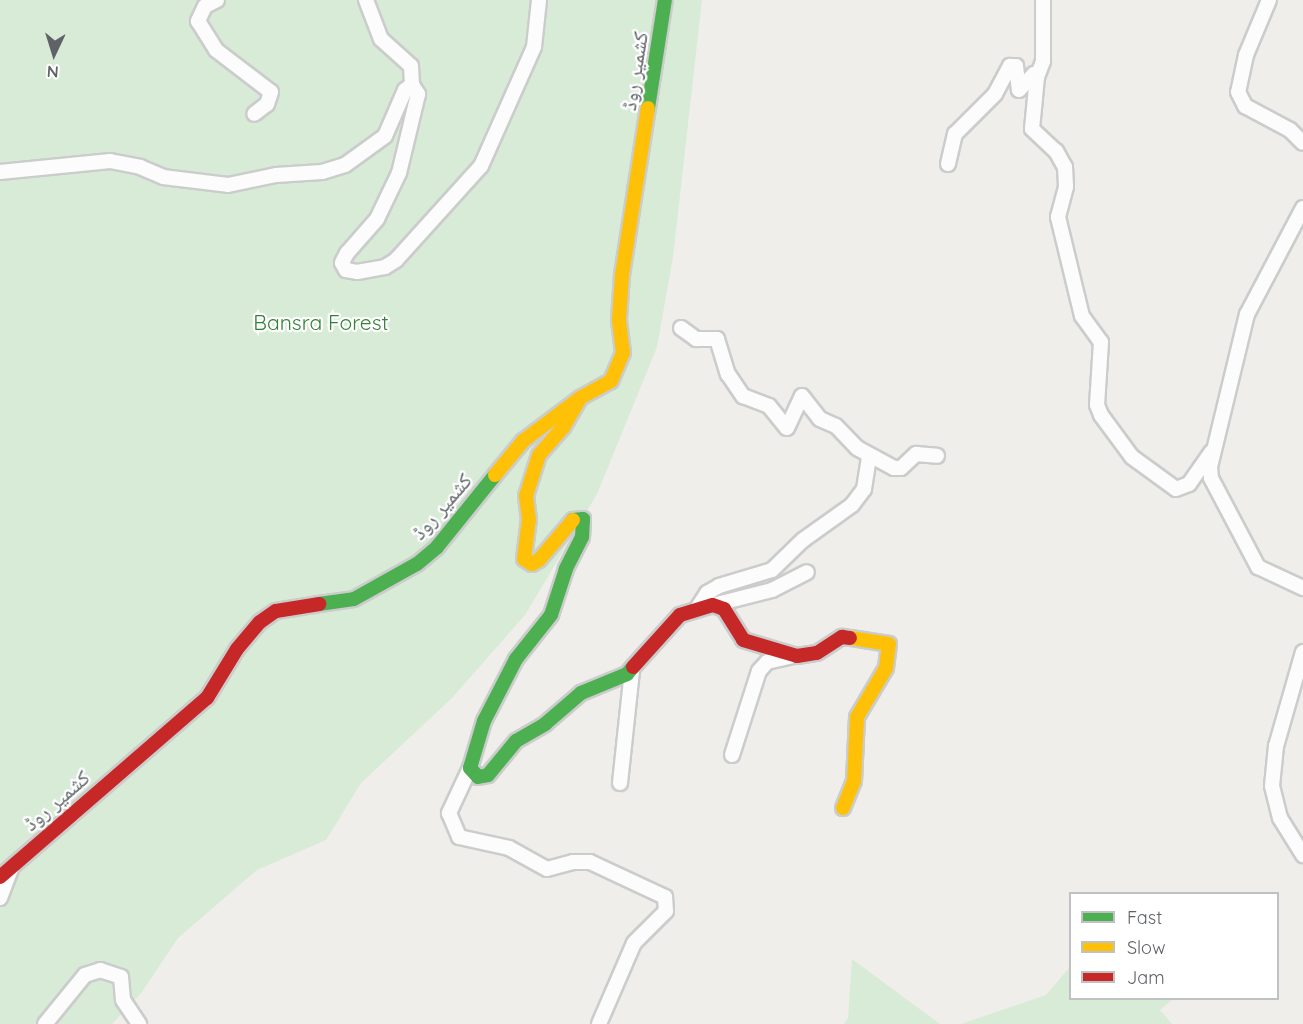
<!DOCTYPE html>
<html>
<head>
<meta charset="utf-8">
<style>
  body { margin:0 }
  #map { position:relative; width:1303px; height:1024px; overflow:hidden; background:#efeeea; font-family:Quicksand,"Noto Naskh Arabic",sans-serif }
  div>[style] { position:absolute }
  .green>* { inset:0; background:#d8ebd6 }
  .roads { filter:drop-shadow(2px 0 #cbcccc) drop-shadow(-2px 0 #cbcccc) drop-shadow(0 2px #cbcccc) drop-shadow(0 -2px #cbcccc) }
  .street>* { height:14px; margin:-7px; padding:0 7px; transform-origin:7px; border-radius:7px; background:#fdfcfc }
  .fast>* { height:14px; margin:-7px; padding:0 7px; transform-origin:7px; border-radius:7px; background:#4caf50 }
  .slow>* { height:14px; margin:-7px; padding:0 7px; transform-origin:7px; border-radius:7px; background:#ffc107 }
  .jam>* { height:14px; margin:-7px; padding:0 7px; transform-origin:7px; border-radius:7px; background:#c62828 }
  span { translate:-50% -50%; white-space:nowrap; text-align:center; line-height:1.15; -webkit-text-stroke:4.5px #fff; paint-order:stroke }
  .street-label { font-size:21px; color:#5f6368 }
  .park-label { font-size:21px; color:#348238 }
  .legend { position:absolute; left:1069px; top:892px; width:210px; height:108px; box-sizing:border-box; background:#fff; border:2px solid #bfc1c3; margin:0; padding:8px 10px; list-style:none; font-size:18px; color:#5f6368 }
  .legend li { display:flex; align-items:center; gap:12px; height:30px }
  .legend b { width:30px; border:2px solid #bfc1c3 }
  .north { position:absolute; left:24px; top:24px; width:60px; height:60px; -webkit-text-stroke:4px #fff; paint-order:stroke; rotate:184deg; font-size:16px; font-weight:700; line-height:24px; text-align:center; color:#5f6368 }
  .north::after { content:''; display:block; margin:auto; width:21px; height:27px; background:#5f6368; clip-path:polygon(50% 0,100% 100%,50% 72%,0 100%) }
</style>
</head>
<body>
<div id="map">
  <div class="green">
    <div style="clip-path:polygon(0 0,702px 0,673px 257px,657px 347px,597px 494px,525px 615px,452px 698px,361px 783px,326px 840px,257px 870px,178px 938px,142px 992px,112px 1024px,0 1024px)"></div>
    <div style="clip-path:polygon(852px 959px,940px 1024px,844px 1024px,848px 1018px)"></div>
    <div style="clip-path:polygon(1070px 967px,1070px 998px,1173px 999px,1160px 1010px,1172px 1024px,961px 1024px,1046px 995px)"></div>
  </div>
  <div class="roads">
    <div class="street">
      <div style="left:217px;top:0;width:13px;rotate:153deg"></div>
      <div style="left:205px;top:6px;width:17px;rotate:115deg"></div>
      <div style="left:198px;top:21px;width:34px;rotate:58deg"></div>
      <div style="left:216px;top:50px;width:69px;rotate:37.4deg"></div>
      <div style="left:271px;top:92px;width:13px;rotate:108deg"></div>
      <div style="left:267px;top:104px;width:16px;rotate:142deg"></div>
      <div style="left:366px;top:0;width:42px;rotate:69deg"></div>
      <div style="left:381px;top:39px;width:40px;rotate:42deg"></div>
      <div style="left:411px;top:66px;width:19px;rotate:87deg"></div>
      <div style="left:1269px;top:0;width:60px;rotate:112.7deg"></div>
      <div style="left:1246px;top:55px;width:38px;rotate:102deg"></div>
      <div style="left:1238px;top:92px;width:16px;rotate:63deg"></div>
      <div style="left:1245px;top:106px;width:51px;rotate:28.1deg"></div>
      <div style="left:1290px;top:130px;width:18px;rotate:45deg"></div>
      <div style="left:1037px;top:77px;width:17px;rotate:-69deg"></div>
      <div style="left:1043px;top:61px;width:61px;rotate:-90deg"></div>
      <div style="left:948px;top:164px;width:31px;rotate:-77deg"></div>
      <div style="left:955px;top:134px;width:57px;rotate:-45deg"></div>
      <div style="left:995px;top:94px;width:32px;rotate:-62deg"></div>
      <div style="left:1010px;top:66px;width:6px"></div>
      <div style="left:1016px;top:66px;width:24px;rotate:83deg"></div>
      <div style="left:1019px;top:90px;width:22px;rotate:-47deg"></div>
      <div style="left:1034px;top:74px;width:4px;rotate:45deg"></div>
      <div style="left:1037px;top:77px;width:52px;rotate:95.5deg"></div>
      <div style="left:1032px;top:129px;width:33px;rotate:43deg"></div>
      <div style="left:1056px;top:151px;width:18px;rotate:61deg"></div>
      <div style="left:1065px;top:167px;width:20px;rotate:87deg"></div>
      <div style="left:1066px;top:187px;width:31px;rotate:105deg"></div>
      <div style="left:1058px;top:217px;width:102px;rotate:76.4deg"></div>
      <div style="left:1082px;top:316px;width:32px;rotate:54deg"></div>
      <div style="left:1101px;top:342px;width:63px;rotate:93.6deg"></div>
      <div style="left:1097px;top:405px;width:11px;rotate:68deg"></div>
      <div style="left:1101px;top:415px;width:52px;rotate:53.6deg"></div>
      <div style="left:1132px;top:457px;width:54px;rotate:36deg"></div>
      <div style="left:1176px;top:489px;width:14px;rotate:-21deg"></div>
      <div style="left:1189px;top:484px;width:39px;rotate:-55deg"></div>
      <div style="left:0;top:172px;width:111px;rotate:-5.7deg"></div>
      <div style="left:110px;top:161px;width:31px;rotate:11deg"></div>
      <div style="left:140px;top:167px;width:25px;rotate:23deg"></div>
      <div style="left:163px;top:177px;width:65px;rotate:7deg"></div>
      <div style="left:228px;top:185px;width:49px;rotate:-11.8deg"></div>
      <div style="left:276px;top:175px;width:46px;rotate:-3.7deg"></div>
      <div style="left:322px;top:172px;width:24px;rotate:-17deg"></div>
      <div style="left:345px;top:165px;width:49px;rotate:-35.9deg"></div>
      <div style="left:385px;top:136px;width:50px;rotate:-66.5deg"></div>
      <div style="left:405px;top:90px;width:9px;rotate:-36deg"></div>
      <div style="left:412px;top:85px;width:11px;rotate:56deg"></div>
      <div style="left:418px;top:94px;width:81px;rotate:103.5deg"></div>
      <div style="left:399px;top:173px;width:51px;rotate:115.6deg"></div>
      <div style="left:377px;top:219px;width:45px;rotate:131.4deg"></div>
      <div style="left:347px;top:253px;width:11px;rotate:117deg"></div>
      <div style="left:342px;top:263px;width:8px;rotate:60deg"></div>
      <div style="left:346px;top:270px;width:11px;rotate:10deg"></div>
      <div style="left:357px;top:272px;width:28px;rotate:-10deg"></div>
      <div style="left:385px;top:267px;width:13px;rotate:-32deg"></div>
      <div style="left:396px;top:260px;width:127px;rotate:-47.9deg"></div>
      <div style="left:481px;top:166px;width:130px;rotate:-66deg"></div>
      <div style="left:534px;top:47px;width:47px;rotate:-83.9deg"></div>
      <div style="left:1303px;top:208px;width:120px;rotate:117.8deg"></div>
      <div style="left:1247px;top:314px;width:157px;rotate:103.6deg"></div>
      <div style="left:1210px;top:467px;width:11px;rotate:85deg"></div>
      <div style="left:1211px;top:478px;width:101px;rotate:62.2deg"></div>
      <div style="left:1258px;top:567px;width:50px;rotate:25deg"></div>
      <div style="left:681px;top:328px;width:19px;rotate:36deg"></div>
      <div style="left:696px;top:339px;width:21px"></div>
      <div style="left:717px;top:339px;width:37px;rotate:73deg"></div>
      <div style="left:728px;top:374px;width:27px;rotate:56deg"></div>
      <div style="left:743px;top:396px;width:28px;rotate:21deg"></div>
      <div style="left:769px;top:406px;width:28px;rotate:51deg"></div>
      <div style="left:787px;top:428px;width:35px;rotate:-65deg"></div>
      <div style="left:802px;top:396px;width:29px;rotate:52deg"></div>
      <div style="left:820px;top:419px;width:17px;rotate:24deg"></div>
      <div style="left:836px;top:426px;width:30px;rotate:46deg"></div>
      <div style="left:857px;top:448px;width:42px;rotate:28.4deg"></div>
      <div style="left:894px;top:468px;width:7px"></div>
      <div style="left:901px;top:468px;width:21px;rotate:-43deg"></div>
      <div style="left:916px;top:454px;width:21px;rotate:5deg"></div>
      <div style="left:713px;top:605px;width:61px;rotate:-14.3deg"></div>
      <div style="left:772px;top:590px;width:39px;rotate:-27deg"></div>
      <div style="left:698px;top:607px;width:17px;rotate:-57deg"></div>
      <div style="left:707px;top:593px;width:14px;rotate:-30deg"></div>
      <div style="left:719px;top:586px;width:55px;rotate:-16.8deg"></div>
      <div style="left:772px;top:570px;width:43px;rotate:-44.1deg"></div>
      <div style="left:803px;top:540px;width:60px;rotate:-35.5deg"></div>
      <div style="left:852px;top:505px;width:20px;rotate:-53deg"></div>
      <div style="left:864px;top:489px;width:33px;rotate:-81deg"></div>
      <div style="left:1303px;top:652px;width:98px;rotate:106deg"></div>
      <div style="left:1276px;top:746px;width:40px;rotate:95.7deg"></div>
      <div style="left:1272px;top:786px;width:33px;rotate:76deg"></div>
      <div style="left:1280px;top:818px;width:44px;rotate:58.1deg"></div>
      <div style="left:732px;top:755px;width:88px;rotate:-72.2deg"></div>
      <div style="left:759px;top:671px;width:12px;rotate:-48deg"></div>
      <div style="left:767px;top:662px;width:26px;rotate:-13deg"></div>
      <div style="left:470px;top:768px;width:50px;rotate:115deg"></div>
      <div style="left:449px;top:813px;width:26px;rotate:67deg"></div>
      <div style="left:459px;top:837px;width:51px;rotate:12.4deg"></div>
      <div style="left:509px;top:848px;width:43px;rotate:28.9deg"></div>
      <div style="left:547px;top:869px;width:27px;rotate:-15deg"></div>
      <div style="left:573px;top:862px;width:17px"></div>
      <div style="left:590px;top:862px;width:83px;rotate:25deg"></div>
      <div style="left:665px;top:897px;width:14px;rotate:86deg"></div>
      <div style="left:666px;top:911px;width:45px;rotate:135deg"></div>
      <div style="left:634px;top:943px;width:88px;rotate:113.4deg"></div>
      <div style="left:620px;top:783px;width:114px;rotate:-83.9deg"></div>
      <div style="left:0;top:898px;width:31px;rotate:-69deg"></div>
      <div style="left:45px;top:1024px;width:63px;rotate:-50.8deg"></div>
      <div style="left:85px;top:975px;width:16px;rotate:-18deg"></div>
      <div style="left:100px;top:970px;width:22px;rotate:18deg"></div>
      <div style="left:121px;top:977px;width:23px;rotate:85deg"></div>
      <div style="left:123px;top:1000px;width:29px;rotate:56deg"></div>
    </div>
    <div class="fast">
      <div style="left:648px;top:108px;width:109px;rotate:-81.1deg"></div>
      <div style="left:573px;top:520px;width:10px;rotate:-6deg"></div>
      <div style="left:583px;top:519px;width:18px;rotate:93deg"></div>
      <div style="left:582px;top:537px;width:36px;rotate:117deg"></div>
      <div style="left:566px;top:569px;width:48px;rotate:108.1deg"></div>
      <div style="left:551px;top:615px;width:56px;rotate:128.5deg"></div>
      <div style="left:516px;top:659px;width:70px;rotate:117.3deg"></div>
      <div style="left:484px;top:721px;width:49px;rotate:106.6deg"></div>
      <div style="left:470px;top:768px;width:12px;rotate:48deg"></div>
      <div style="left:478px;top:777px;width:10px;rotate:-11deg"></div>
      <div style="left:488px;top:775px;width:44px;rotate:-50.5deg"></div>
      <div style="left:516px;top:741px;width:34px;rotate:-30deg"></div>
      <div style="left:545px;top:724px;width:48px;rotate:-40.7deg"></div>
      <div style="left:581px;top:693px;width:50px;rotate:-22.4deg"></div>
      <div style="left:627px;top:674px;width:9px;rotate:-49deg"></div>
      <div style="left:319px;top:604px;width:35px;rotate:-8deg"></div>
      <div style="left:354px;top:599px;width:72px;rotate:-29.1deg"></div>
      <div style="left:417px;top:564px;width:26px;rotate:-40deg"></div>
      <div style="left:437px;top:547px;width:92px;rotate:-51.1deg"></div>
    </div>
    <div class="slow">
      <div style="left:495px;top:475px;width:44px;rotate:-50.5deg"></div>
      <div style="left:523px;top:441px;width:71px;rotate:-37deg"></div>
      <div style="left:580px;top:398px;width:35px;rotate:-29deg"></div>
      <div style="left:611px;top:381px;width:30px;rotate:-67deg"></div>
      <div style="left:623px;top:353px;width:34px;rotate:-97deg"></div>
      <div style="left:619px;top:319px;width:44px;rotate:-86.1deg"></div>
      <div style="left:622px;top:275px;width:169px;rotate:-81.2deg"></div>
      <div style="left:573px;top:520px;width:52px;rotate:130.4deg"></div>
      <div style="left:539px;top:560px;width:8px;rotate:150deg"></div>
      <div style="left:532px;top:564px;width:9px;rotate:-148deg"></div>
      <div style="left:524px;top:559px;width:39px;rotate:-83deg"></div>
      <div style="left:529px;top:520px;width:24px;rotate:-97deg"></div>
      <div style="left:526px;top:496px;width:43px;rotate:-72.4deg"></div>
      <div style="left:539px;top:455px;width:38px;rotate:-49deg"></div>
      <div style="left:564px;top:426px;width:30px;rotate:-60deg"></div>
      <div style="left:843px;top:808px;width:29px;rotate:-68deg"></div>
      <div style="left:854px;top:781px;width:64px;rotate:-87.3deg"></div>
      <div style="left:857px;top:717px;width:57px;rotate:-59.4deg"></div>
      <div style="left:886px;top:668px;width:24px;rotate:-83deg"></div>
      <div style="left:889px;top:644px;width:39px;rotate:-171deg"></div>
    </div>
    <div class="jam">
      <div style="left:633px;top:667px;width:70px;rotate:-47.9deg"></div>
      <div style="left:680px;top:615px;width:34px;rotate:-17deg"></div>
      <div style="left:713px;top:605px;width:12px;rotate:20deg"></div>
      <div style="left:724px;top:609px;width:36px;rotate:58deg"></div>
      <div style="left:743px;top:640px;width:56px;rotate:16.5deg"></div>
      <div style="left:797px;top:656px;width:20px;rotate:-9deg"></div>
      <div style="left:817px;top:653px;width:30px;rotate:-33deg"></div>
      <div style="left:842px;top:637px;width:8px;rotate:7deg"></div>
      <div style="left:0;top:877px;width:274px;rotate:-40.9deg"></div>
      <div style="left:207px;top:698px;width:57px;rotate:-58.5deg"></div>
      <div style="left:237px;top:649px;width:35px;rotate:-50deg"></div>
      <div style="left:260px;top:622px;width:19px;rotate:-35deg"></div>
      <div style="left:276px;top:611px;width:44px;rotate:-9.2deg"></div>
    </div>
  </div>
  <div class="street-label">
    <span style="left:634px;top:71px;rotate:-81deg">کشمیر روڈ</span>
    <span style="left:441px;top:506px;rotate:-49deg">کشمیر روڈ</span>
    <span style="left:56px;top:800px;rotate:-41deg">کشمیر روڈ</span>
  </div>
  <div class="park-label">
    <span style="left:321px;top:322px">Bansra Forest</span>
  </div>
  <ul class="legend">
  <li><b style="height:8px;background:#4caf50"></b>Fast</li>
  <li><b style="height:8px;background:#ffc107"></b>Slow</li>
  <li><b style="height:8px;background:#c62828"></b>Jam</li>
  </ul>
  <div class="north">N</div>
</div>
</body>
</html>
